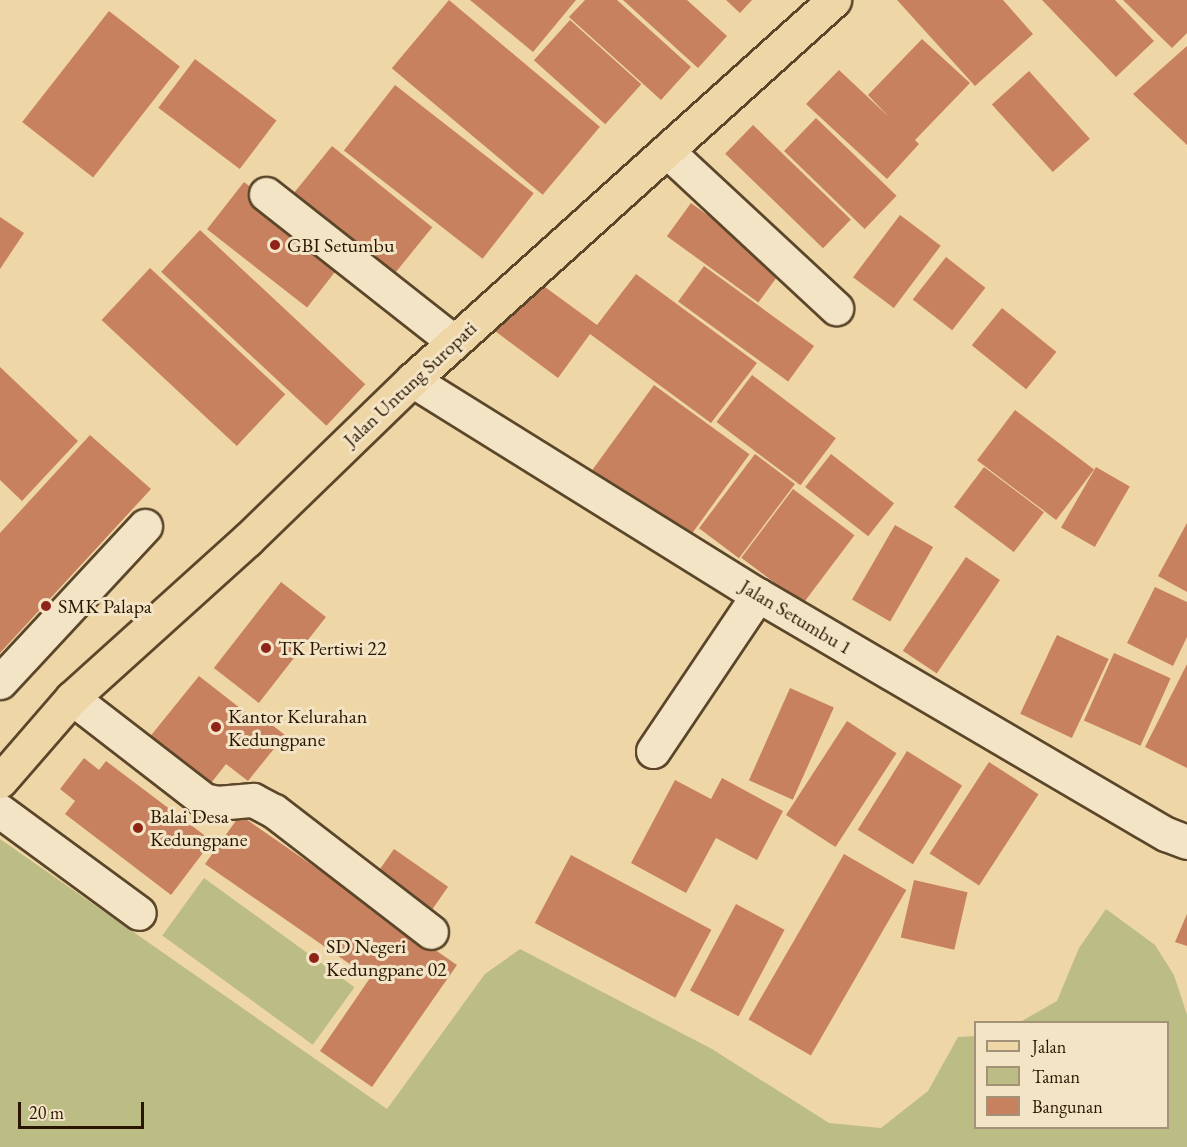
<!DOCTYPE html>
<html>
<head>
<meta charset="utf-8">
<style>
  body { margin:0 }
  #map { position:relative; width:1187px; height:1147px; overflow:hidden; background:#eed6a7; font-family:"EB Garamond",serif }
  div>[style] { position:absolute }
  .green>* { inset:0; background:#bcbd84; transform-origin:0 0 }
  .building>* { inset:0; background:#c8815e; transform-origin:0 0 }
  .roads { filter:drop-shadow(2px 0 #5b462a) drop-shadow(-2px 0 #5b462a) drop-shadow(0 2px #5b462a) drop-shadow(0 -2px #5b462a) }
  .minor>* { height:33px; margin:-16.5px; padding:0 16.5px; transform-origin:16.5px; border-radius:16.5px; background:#f4e4c6 }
  .major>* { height:33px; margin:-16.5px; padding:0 16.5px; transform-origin:16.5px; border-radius:16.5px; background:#eed6a7 }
  .dots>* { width:16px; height:16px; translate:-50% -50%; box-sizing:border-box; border:3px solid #f4e4c6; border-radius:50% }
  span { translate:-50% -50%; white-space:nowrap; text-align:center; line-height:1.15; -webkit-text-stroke:6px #f4e4c6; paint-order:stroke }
  .poi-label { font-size:20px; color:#2a1600 }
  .left { translate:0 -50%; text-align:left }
  .street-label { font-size:20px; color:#2a1600 }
  .legend { position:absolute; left:974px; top:1021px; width:195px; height:108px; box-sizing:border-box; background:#f4e4c6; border:2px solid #a39277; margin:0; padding:8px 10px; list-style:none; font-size:18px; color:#2a1600 }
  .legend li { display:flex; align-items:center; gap:12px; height:30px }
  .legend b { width:30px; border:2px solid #a39277 }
  .scale { position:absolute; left:18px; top:1102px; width:126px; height:27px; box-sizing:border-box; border:3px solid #2a1600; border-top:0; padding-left:8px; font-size:18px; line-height:21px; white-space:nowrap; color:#2a1600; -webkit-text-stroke:4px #f4e4c6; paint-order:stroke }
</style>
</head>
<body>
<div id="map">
  <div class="green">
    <div style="clip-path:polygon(0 839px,387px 1109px,485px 974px,520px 949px,712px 1049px,829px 1123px,881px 1128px,928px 1091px,958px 1037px,975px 1036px,976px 1128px,1168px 1128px,1168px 1022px,1020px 1022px,1057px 1001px,1079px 948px,1106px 909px,1155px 945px,1174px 975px,1187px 1015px,1187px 1147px,0 1147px)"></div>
    <div style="left:204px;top:878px;width:186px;height:71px;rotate:36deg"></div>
  </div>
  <div class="building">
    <div style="left:449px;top:0;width:197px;height:89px;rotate:40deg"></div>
    <div style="clip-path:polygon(470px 0,576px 0,533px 52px)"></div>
    <div style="clip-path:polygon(585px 0,617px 0,691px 67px,661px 100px,569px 17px)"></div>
    <div style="clip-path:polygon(623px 0,687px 0,727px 36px,698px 68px)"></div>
    <div style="clip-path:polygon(726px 0,752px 0,740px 13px)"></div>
    <div style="clip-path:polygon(897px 0,1003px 0,1033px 34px,975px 86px)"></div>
    <div style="clip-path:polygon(1042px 0,1115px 0,1154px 41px,1116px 77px)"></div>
    <div style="clip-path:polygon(1123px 0,1187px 0,1187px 33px,1172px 48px)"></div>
    <div style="left:109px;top:11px;width:90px;height:141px;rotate:38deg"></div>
    <div style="left:570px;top:20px;width:96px;height:54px;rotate:42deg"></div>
    <div style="clip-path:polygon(922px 39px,970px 83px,915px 140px,919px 144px,887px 179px,806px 104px,839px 70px,889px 117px,868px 95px)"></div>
    <div style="clip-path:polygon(1187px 46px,1187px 145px,1133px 94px)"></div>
    <div style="left:195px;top:59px;width:102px;height:61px;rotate:37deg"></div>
    <div style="left:1029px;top:71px;width:91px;height:50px;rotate:48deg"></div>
    <div style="left:395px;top:85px;width:176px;height:83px;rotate:38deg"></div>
    <div style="left:816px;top:118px;width:112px;height:46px;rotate:44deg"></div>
    <div style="left:753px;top:125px;width:136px;height:40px;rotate:44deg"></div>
    <div style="left:332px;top:146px;width:129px;height:68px;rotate:39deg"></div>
    <div style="left:244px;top:182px;width:127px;height:60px;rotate:38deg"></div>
    <div style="left:691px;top:203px;width:113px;height:41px;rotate:36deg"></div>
    <div style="left:900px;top:215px;width:51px;height:78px;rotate:37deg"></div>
    <div style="clip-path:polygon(0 217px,24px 233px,0 269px)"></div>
    <div style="left:200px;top:230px;width:226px;height:57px;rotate:43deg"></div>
    <div style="left:946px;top:257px;width:50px;height:54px;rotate:38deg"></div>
    <div style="left:704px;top:266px;width:136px;height:44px;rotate:36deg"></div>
    <div style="left:150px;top:268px;width:185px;height:71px;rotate:43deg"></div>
    <div style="clip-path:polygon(636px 274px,757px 363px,711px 423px,590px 334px,558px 378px,495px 331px,534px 279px,597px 325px)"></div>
    <div style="left:1002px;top:308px;width:70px;height:48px;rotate:39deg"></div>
    <div style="clip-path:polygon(0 367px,78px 441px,22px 501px,0 480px)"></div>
    <div style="left:752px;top:375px;width:105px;height:59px;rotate:37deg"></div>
    <div style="left:654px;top:385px;width:118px;height:109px;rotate:36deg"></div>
    <div style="left:1015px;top:410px;width:99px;height:63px;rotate:37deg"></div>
    <div style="clip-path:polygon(90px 435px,151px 489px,0 653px,0 533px)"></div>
    <div style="left:755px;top:454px;width:50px;height:93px;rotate:37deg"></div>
    <div style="left:831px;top:454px;width:80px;height:42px;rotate:38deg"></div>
    <div style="left:984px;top:467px;width:75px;height:50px;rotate:37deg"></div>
    <div style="left:1096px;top:467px;width:39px;height:70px;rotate:30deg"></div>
    <div style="left:793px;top:489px;width:77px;height:86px;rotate:37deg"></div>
    <div style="clip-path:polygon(1187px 523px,1187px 592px,1158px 576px)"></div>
    <div style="left:895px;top:525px;width:44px;height:86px;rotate:30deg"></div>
    <div style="left:966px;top:557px;width:41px;height:113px;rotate:34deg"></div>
    <div style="left:281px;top:582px;width:57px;height:109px;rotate:38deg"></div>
    <div style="clip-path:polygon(1155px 587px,1187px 602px,1187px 637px,1173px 666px,1127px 643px)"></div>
    <div style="left:1057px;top:635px;width:57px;height:87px;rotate:25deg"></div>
    <div style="left:1114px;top:653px;width:62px;height:74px;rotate:24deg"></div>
    <div style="clip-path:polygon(1187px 664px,1187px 768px,1145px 747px)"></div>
    <div style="clip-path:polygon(199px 676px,254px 719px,258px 714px,285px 735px,248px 781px,226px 764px,204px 792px,144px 744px)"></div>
    <div style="left:790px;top:688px;width:48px;height:101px;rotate:24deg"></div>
    <div style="left:847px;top:721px;width:59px;height:112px;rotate:33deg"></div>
    <div style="left:907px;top:751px;width:65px;height:93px;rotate:32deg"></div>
    <div style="clip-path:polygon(84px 758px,99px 770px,106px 761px,212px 841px,171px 895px,65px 814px,75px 801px,60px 789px)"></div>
    <div style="left:989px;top:762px;width:59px;height:109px;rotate:33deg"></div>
    <div style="clip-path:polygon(722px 778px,783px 811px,757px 860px,716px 838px,686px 893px,631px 863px,675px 780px,711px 799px)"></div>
    <div style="clip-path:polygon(240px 815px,457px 965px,372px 1087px,320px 1051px,370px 978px,205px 864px)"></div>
    <div style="left:394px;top:849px;width:66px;height:42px;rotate:35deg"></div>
    <div style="left:844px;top:854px;width:72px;height:191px;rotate:30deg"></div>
    <div style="left:571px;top:855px;width:159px;height:77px;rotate:28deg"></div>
    <div style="left:914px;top:880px;width:55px;height:59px;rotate:13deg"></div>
    <div style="left:736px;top:904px;width:55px;height:98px;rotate:28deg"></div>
    <div style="clip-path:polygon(1187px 914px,1187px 946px,1175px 942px)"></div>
  </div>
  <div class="roads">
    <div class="minor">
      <div style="left:667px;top:151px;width:231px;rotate:42.9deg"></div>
      <div style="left:266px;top:194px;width:239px;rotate:38.2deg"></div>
      <div style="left:412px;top:380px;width:407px;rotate:31.9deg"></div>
      <div style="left:758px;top:595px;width:473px;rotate:30.4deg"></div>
      <div style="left:1166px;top:834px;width:22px;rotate:21deg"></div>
      <div style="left:0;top:682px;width:213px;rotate:-47.1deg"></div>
      <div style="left:72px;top:698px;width:167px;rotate:37.7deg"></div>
      <div style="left:204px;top:800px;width:13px;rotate:13deg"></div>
      <div style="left:217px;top:803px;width:36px;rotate:-5deg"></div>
      <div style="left:253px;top:800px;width:24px;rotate:28deg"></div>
      <div style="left:274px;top:811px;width:198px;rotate:37.6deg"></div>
      <div style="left:653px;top:751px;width:188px;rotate:-56.1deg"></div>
      <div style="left:0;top:811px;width:172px;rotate:36.3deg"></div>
    </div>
    <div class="major">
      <div style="left:0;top:781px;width:110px;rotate:-49.1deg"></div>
      <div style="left:72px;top:698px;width:236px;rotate:-42.1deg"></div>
      <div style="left:247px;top:540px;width:230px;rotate:-44.1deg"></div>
      <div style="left:412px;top:380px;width:568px;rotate:-42deg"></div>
    </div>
  </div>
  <div class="dots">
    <div style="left:275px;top:245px;background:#8f2418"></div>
    <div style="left:46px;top:606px;background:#8f2418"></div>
    <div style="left:266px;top:648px;background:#8f2418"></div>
    <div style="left:216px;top:727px;background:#8f2418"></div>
    <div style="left:138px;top:828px;background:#8f2418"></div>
    <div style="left:314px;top:958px;background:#8f2418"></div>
  </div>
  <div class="poi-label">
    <span class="left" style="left:287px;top:245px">GBI Setumbu</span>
    <span class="left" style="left:58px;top:606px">SMK Palapa</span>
    <span class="left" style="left:278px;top:648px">TK Pertiwi 22</span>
    <span class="left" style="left:228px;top:728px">Kantor Kelurahan<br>Kedungpane</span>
    <span class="left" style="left:150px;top:828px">Balai Desa<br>Kedungpane</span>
    <span class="left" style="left:326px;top:958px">SD Negeri<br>Kedungpane 02</span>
  </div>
  <div class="street-label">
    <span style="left:410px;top:384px;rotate:-43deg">Jalan Untung Suropati</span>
    <span style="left:796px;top:617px;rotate:31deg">Jalan Setumbu 1</span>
  </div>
  <ul class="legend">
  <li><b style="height:8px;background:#eed6a7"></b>Jalan</li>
  <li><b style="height:16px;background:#bcbd84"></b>Taman</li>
  <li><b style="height:16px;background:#c8815e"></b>Bangunan</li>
  </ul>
  <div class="scale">20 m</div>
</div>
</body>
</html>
